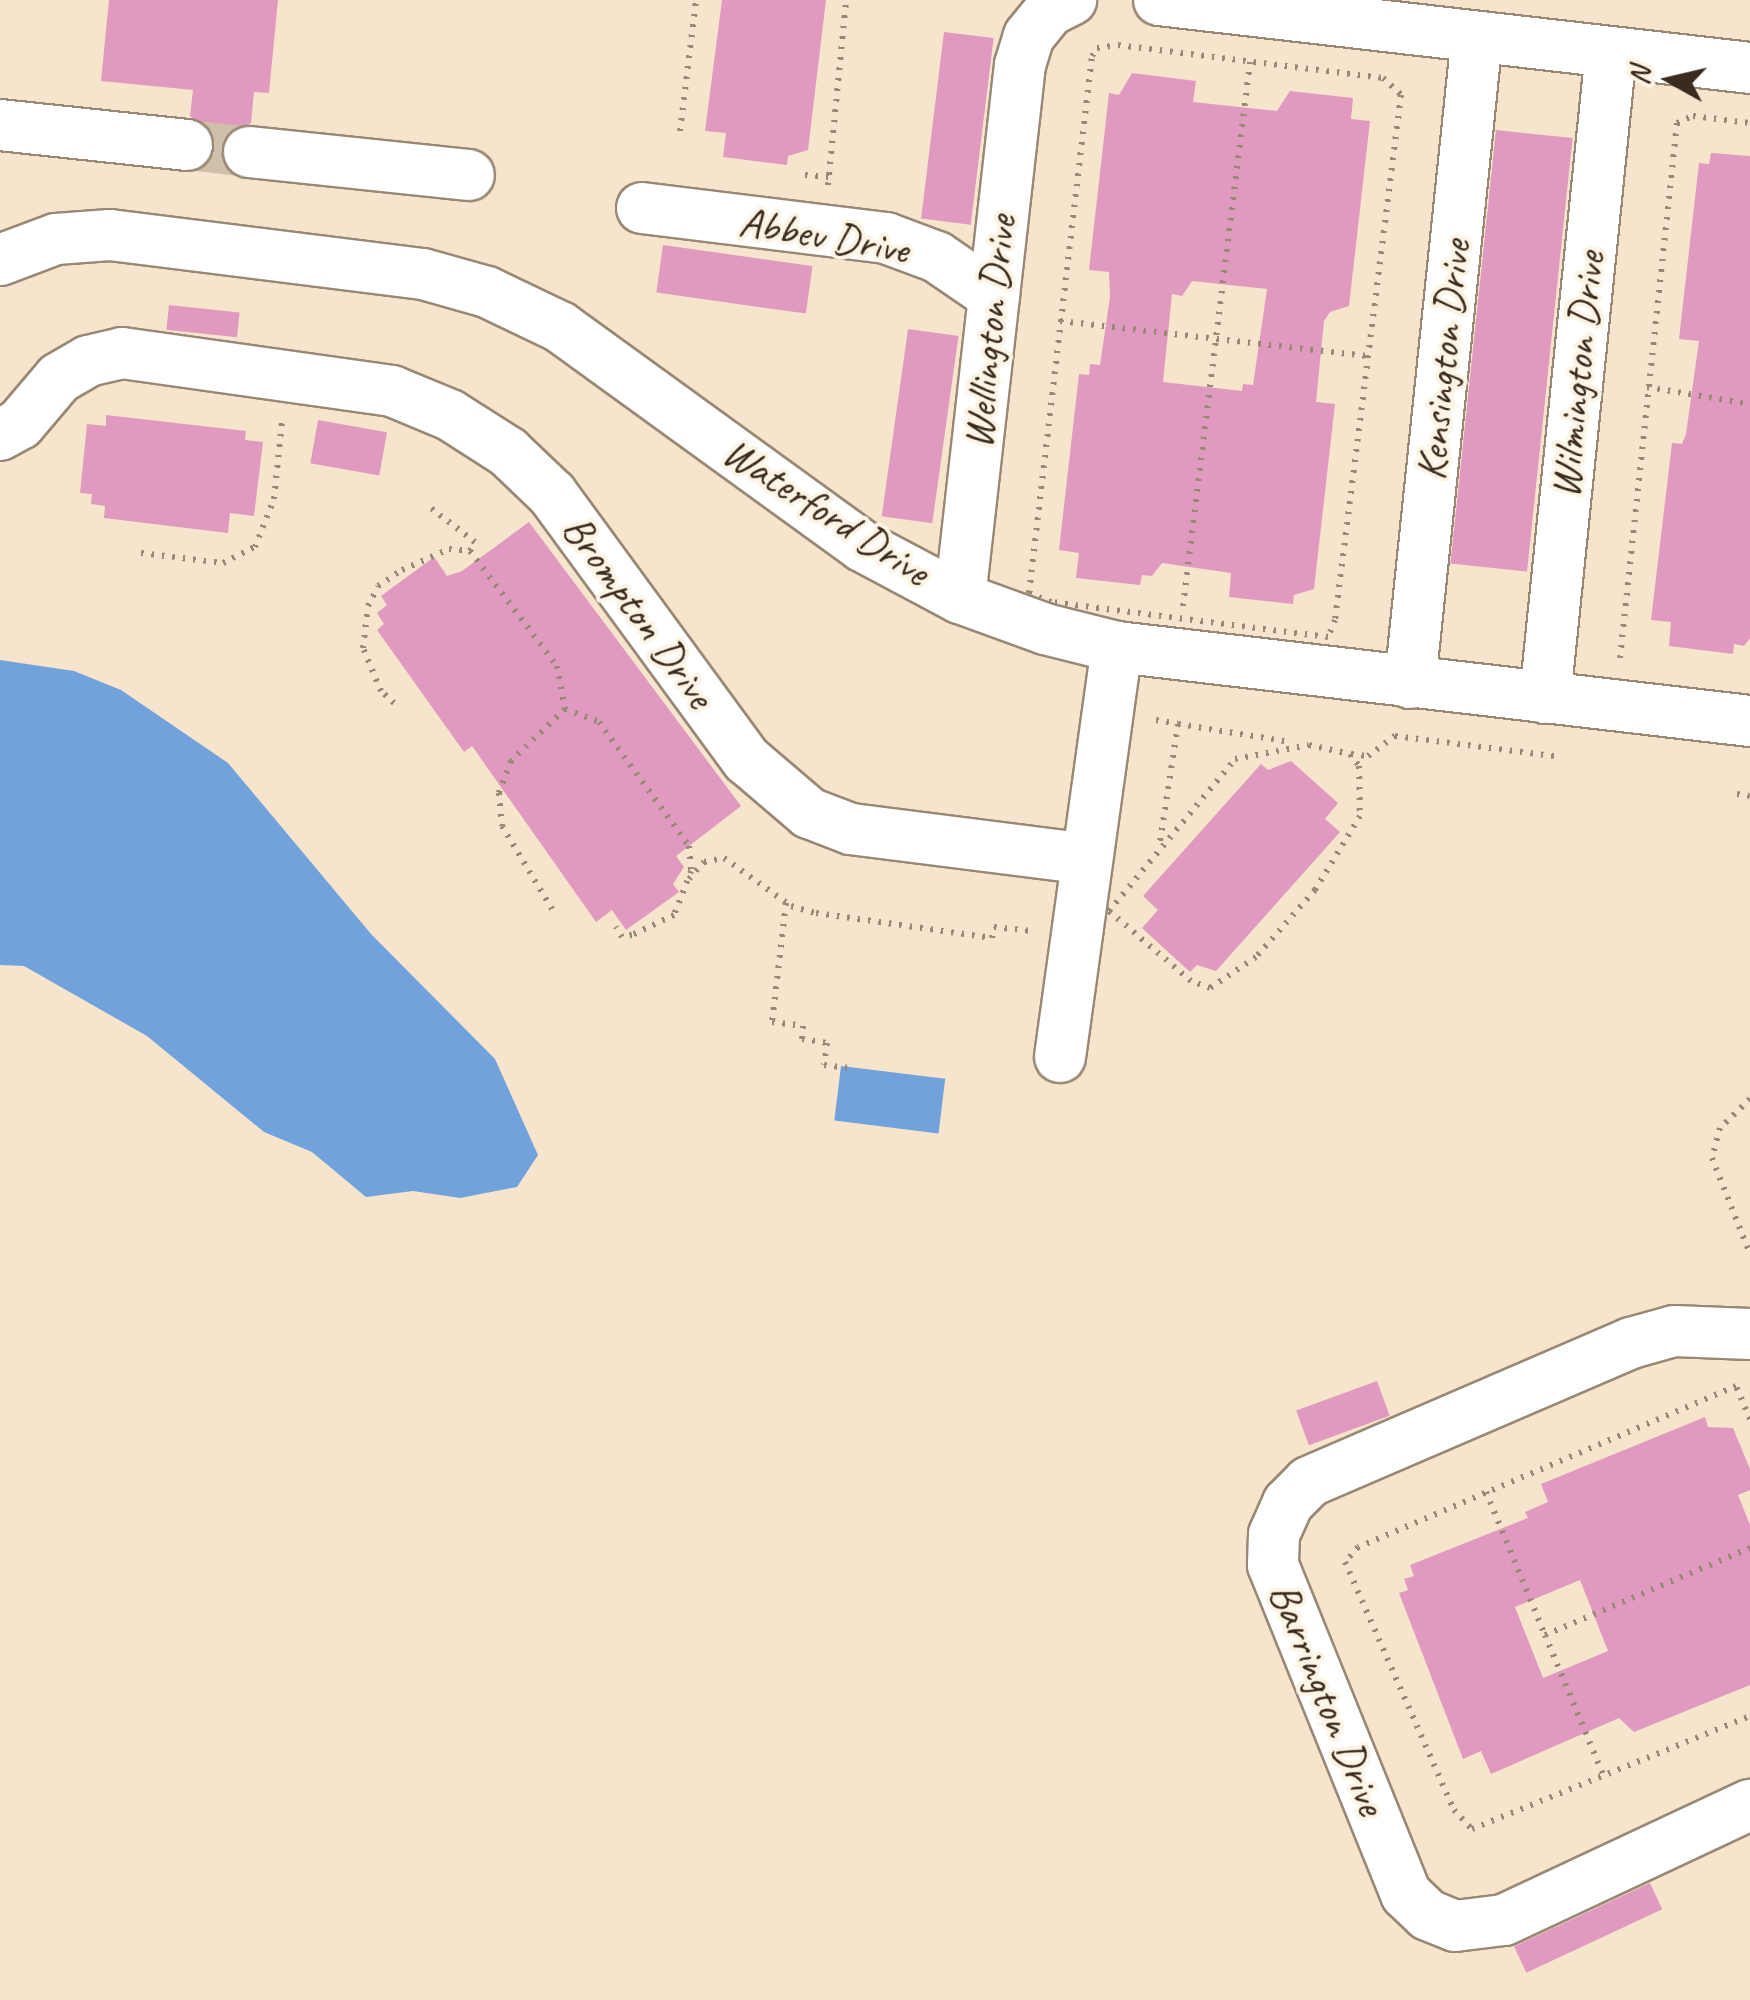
<!DOCTYPE html>
<html>
<head>
<meta charset="utf-8">
<style>
  body { margin:0 }
  #map { position:relative; width:1750px; height:2000px; overflow:hidden; background:#f6e5cc; font-family:Caveat,sans-serif }
  div>[style] { position:absolute }
  .water>* { inset:0; background:#72a2db; transform-origin:0 0 }
  .building>* { inset:0; background:#e19abf; transform-origin:0 0 }
  .minor-tunnel>* { height:50px; margin-top:-25px; transform-origin:0; background:repeating-linear-gradient(90deg,#d1c0a9 0 50px,transparent 0 75px) }
  .path>* { height:6px; margin-top:-3px; transform-origin:0; background:repeating-linear-gradient(90deg,#988875 0 2.5px,transparent 0 10.5px) }
  .roads { filter:drop-shadow(2px 0 #988875) drop-shadow(-2px 0 #988875) drop-shadow(0 2px #988875) drop-shadow(0 -2px #988875) }
  .minor>* { height:50px; margin:-25px; padding:0 25px; transform-origin:25px; border-radius:25px; background:#fff }
  span { translate:-50% -50%; white-space:nowrap; text-align:center; line-height:1.15; -webkit-text-stroke:8px #fcf5e5; paint-order:stroke }
  .street-label { font-size:42px; color:#3b2a1e }
  .north { position:absolute; left:1620px; top:30px; width:100px; height:100px; -webkit-text-stroke:8px #fcf5e5; paint-order:stroke; rotate:278deg; font-size:28px; font-weight:700; line-height:40px; text-align:center; color:#3b2a1e }
  .north::after { content:''; display:block; margin:auto; width:35px; height:45px; background:#3b2a1e; clip-path:polygon(50% 0,100% 100%,50% 72%,0 100%) }
</style>
</head>
<body>
<div id="map">
  <div class="water">
    <div style="clip-path:polygon(0 660px,74px 671px,121px 690px,228px 763px,371px 934px,495px 1059px,538px 1155px,517px 1187px,460px 1198px,413px 1191px,366px 1197px,312px 1152px,264px 1132px,147px 1036px,24px 966px,0 965px)"></div>
    <div style="left:841px;top:1066px;width:105px;height:55px;rotate:7deg"></div>
  </div>
  <div class="building">
    <div style="clip-path:polygon(109px 0,278px 0,269px 93px,254px 92px,251px 123px,225px 136px,225px 167px,206px 165px,215px 149px,214px 134px,190px 116px,193px 90px,101px 81px)"></div>
    <div style="clip-path:polygon(722px 0,826px 0,808px 150px,788px 156px,787px 165px,723px 157px,726px 133px,705px 131px)"></div>
    <div style="left:944px;top:32px;width:50px;height:188px;rotate:7deg"></div>
    <div style="clip-path:polygon(evenodd,1132px 73px,1196px 81px,1193px 102px,1277px 111px,1290px 91px,1353px 98px,1351px 119px,1370px 121px,1349px 306px,1330px 312px,1324px 321px,1316px 402px,1335px 404px,1314px 589px,1294px 595px,1293px 604px,1229px 597px,1231px 573px,1162px 563px,1152px 576px,1142px 575px,1140px 585px,1076px 578px,1079px 553px,1059px 550px,1079px 374px,1089px 375px,1090px 364px,1100px 365px,1110px 297px,1109px 272px,1089px 270px,1109px 93px,1119px 95px,1132px 73px,1192px 281px,1267px 289px,1253px 385px,1243px 384px,1242px 391px,1163px 382px,1172px 294px,1182px 296px,1192px 281px)"></div>
    <div style="left:1496px;top:130px;width:77px;height:436px;rotate:6deg"></div>
    <div style="clip-path:polygon(1711px 153px,1750px 156px,1750px 638px,1744px 646px,1734px 644px,1733px 654px,1669px 646px,1671px 622px,1651px 620px,1672px 443px,1682px 444px,1686px 434px,1699px 341px,1679px 339px,1699px 163px,1709px 164px)"></div>
    <div style="left:663px;top:245px;width:151px;height:48px;rotate:8deg"></div>
    <div style="left:169px;top:305px;width:71px;height:25px;rotate:6deg"></div>
    <div style="left:908px;top:329px;width:51px;height:189px;rotate:8deg"></div>
    <div style="clip-path:polygon(106px 415px,246px 431px,245px 440px,263px 442px,254px 516px,230px 513px,228px 533px,104px 518px,105px 506px,91px 504px,92px 494px,80px 493px,87px 424px,106px 426px)"></div>
    <div style="left:318px;top:420px;width:70px;height:44px;rotate:10deg"></div>
    <div style="clip-path:polygon(529px 522px,741px 806px,676px 856px,684px 867px,673px 884px,679px 892px,626px 930px,612px 910px,596px 922px,472px 746px,464px 752px,377px 630px,384px 624px,377px 613px,387px 605px,381px 596px,434px 557px,447px 576px,462px 571px)"></div>
    <div style="clip-path:polygon(1291px 761px,1338px 803px,1325px 819px,1340px 832px,1216px 971px,1197px 965px,1190px 972px,1142px 928px,1158px 910px,1143px 896px,1261px 764px,1268px 770px)"></div>
    <div style="left:1377px;top:1381px;width:37px;height:86px;rotate:70deg"></div>
    <div style="clip-path:polygon(evenodd,1705px 1417px,1708px 1427px,1733px 1428px,1750px 1469px,1750px 1490px,1738px 1495px,1750px 1525px,1750px 1685px,1634px 1732px,1619px 1718px,1491px 1774px,1481px 1751px,1463px 1759px,1399px 1593px,1408px 1590px,1404px 1579px,1414px 1576px,1410px 1565px,1528px 1518px,1525px 1512px,1548px 1502px,1541px 1484px,1705px 1417px,1580px 1580px,1608px 1651px,1543px 1678px,1515px 1607px,1580px 1580px)"></div>
    <div style="left:1650px;top:1883px;width:29px;height:150px;rotate:65deg"></div>
  </div>
  <div class="minor-tunnel">
    <div style="left:187px;top:145px;width:62px;rotate:6.4deg"></div>
  </div>
  <div class="path">
    <div style="left:1118px;top:45px;width:267px;rotate:7.1deg"></div>
    <div style="left:1383px;top:78px;width:25px;rotate:43deg"></div>
    <div style="left:1401px;top:95px;width:529px;rotate:97.17deg"></div>
    <div style="left:1335px;top:620px;width:18px;rotate:112deg"></div>
    <div style="left:1328px;top:637px;width:279px;rotate:-172.8deg"></div>
    <div style="left:1051px;top:602px;width:24px;rotate:-158deg"></div>
    <div style="left:1029px;top:593px;width:541px;rotate:-83.31deg"></div>
    <div style="left:1092px;top:56px;width:9px;rotate:-58deg"></div>
    <div style="left:1097px;top:48px;width:21px;rotate:-8deg"></div>
    <div style="left:680px;top:131px;width:132px;rotate:-83deg"></div>
    <div style="left:805px;top:175px;width:24px;rotate:5deg"></div>
    <div style="left:828px;top:185px;width:186px;rotate:-84.4deg"></div>
    <div style="left:1060px;top:321px;width:310px;rotate:6.5deg"></div>
    <div style="left:1647px;top:387px;width:104px;rotate:9.4deg"></div>
    <div style="left:470px;top:551px;width:144px;rotate:52.9deg"></div>
    <div style="left:557px;top:666px;width:44px;rotate:79.5deg"></div>
    <div style="left:565px;top:709px;width:75px;rotate:136.1deg"></div>
    <div style="left:511px;top:761px;width:34px;rotate:111deg"></div>
    <div style="left:499px;top:793px;width:33px;rotate:85deg"></div>
    <div style="left:502px;top:826px;width:103px;rotate:58.9deg"></div>
    <div style="left:141px;top:553px;width:83px;rotate:7deg"></div>
    <div style="left:223px;top:563px;width:36px;rotate:-27deg"></div>
    <div style="left:255px;top:547px;width:52px;rotate:-68.4deg"></div>
    <div style="left:274px;top:499px;width:77px;rotate:-84.1deg"></div>
    <div style="left:1183px;top:606px;width:548px;rotate:-82.98deg"></div>
    <div style="left:1620px;top:658px;width:538px;rotate:-83.92deg"></div>
    <div style="left:1677px;top:123px;width:17px;rotate:-24deg"></div>
    <div style="left:1693px;top:116px;width:57px;rotate:7deg"></div>
    <div style="left:394px;top:703px;width:18px;rotate:-137deg"></div>
    <div style="left:381px;top:691px;width:47px;rotate:-112.7deg"></div>
    <div style="left:363px;top:648px;width:42px;rotate:-83.2deg"></div>
    <div style="left:368px;top:606px;width:22px;rotate:-63deg"></div>
    <div style="left:378px;top:586px;width:29px;rotate:-34deg"></div>
    <div style="left:402px;top:570px;width:51px;rotate:-24.1deg"></div>
    <div style="left:449px;top:549px;width:21px;rotate:5deg"></div>
    <div style="left:470px;top:551px;width:10px;rotate:-61deg"></div>
    <div style="left:475px;top:542px;width:61px;rotate:-142.4deg"></div>
    <div style="left:565px;top:709px;width:36px;rotate:21deg"></div>
    <div style="left:599px;top:722px;width:153px;rotate:54deg"></div>
    <div style="left:689px;top:846px;width:25px;rotate:85deg"></div>
    <div style="left:691px;top:871px;width:47px;rotate:111.1deg"></div>
    <div style="left:674px;top:915px;width:47px;rotate:154.5deg"></div>
    <div style="left:632px;top:935px;width:10px;rotate:169deg"></div>
    <div style="left:622px;top:937px;width:12px;rotate:-121deg"></div>
    <div style="left:1156px;top:720px;width:22px;rotate:10deg"></div>
    <div style="left:1178px;top:724px;width:125px;rotate:98.7deg"></div>
    <div style="left:1178px;top:724px;width:113px;rotate:9.1deg"></div>
    <div style="left:1309px;top:745px;width:42px;rotate:12.4deg"></div>
    <div style="left:1350px;top:754px;width:15px;rotate:53deg"></div>
    <div style="left:1359px;top:766px;width:50px;rotate:88.9deg"></div>
    <div style="left:1360px;top:816px;width:87px;rotate:121.3deg"></div>
    <div style="left:1315px;top:890px;width:89px;rotate:131.4deg"></div>
    <div style="left:1256px;top:957px;width:55px;rotate:146deg"></div>
    <div style="left:1210px;top:988px;width:20px;rotate:-160deg"></div>
    <div style="left:1191px;top:981px;width:108px;rotate:-139.5deg"></div>
    <div style="left:1109px;top:911px;width:197px;rotate:-50.3deg"></div>
    <div style="left:1235px;top:759px;width:75px;rotate:-10.7deg"></div>
    <div style="left:1351px;top:754px;width:17px;rotate:7deg"></div>
    <div style="left:1368px;top:756px;width:34px;rotate:-37deg"></div>
    <div style="left:1395px;top:736px;width:167px;rotate:7.2deg"></div>
    <div style="left:1737px;top:794px;width:13px;rotate:9deg"></div>
    <div style="left:689px;top:879px;width:23px;rotate:-49deg"></div>
    <div style="left:704px;top:862px;width:20px;rotate:-11deg"></div>
    <div style="left:724px;top:858px;width:82px;rotate:35.6deg"></div>
    <div style="left:791px;top:906px;width:26px;rotate:16deg"></div>
    <div style="left:816px;top:913px;width:178px;rotate:8.1deg"></div>
    <div style="left:992px;top:938px;width:11px;rotate:-80deg"></div>
    <div style="left:994px;top:927px;width:36px;rotate:6deg"></div>
    <div style="left:786px;top:903px;width:120px;rotate:96.7deg"></div>
    <div style="left:772px;top:1022px;width:31px;rotate:7deg"></div>
    <div style="left:803px;top:1026px;width:13px;rotate:94deg"></div>
    <div style="left:802px;top:1039px;width:25px;rotate:9deg"></div>
    <div style="left:827px;top:1043px;width:22px;rotate:98deg"></div>
    <div style="left:824px;top:1065px;width:23px;rotate:7deg"></div>
    <div style="left:1750px;top:1099px;width:42px;rotate:136deg"></div>
    <div style="left:1720px;top:1128px;width:31px;rotate:105deg"></div>
    <div style="left:1712px;top:1158px;width:103px;rotate:68.4deg"></div>
    <div style="left:1750px;top:1419px;width:36px;rotate:-113deg"></div>
    <div style="left:1736px;top:1386px;width:411px;rotate:156.9deg"></div>
    <div style="left:1358px;top:1547px;width:20px;rotate:131deg"></div>
    <div style="left:1345px;top:1562px;width:271px;rotate:66.3deg"></div>
    <div style="left:1454px;top:1810px;width:26px;rotate:47deg"></div>
    <div style="left:1472px;top:1829px;width:300px;rotate:-22.1deg"></div>
    <div style="left:1486px;top:1492px;width:155px;rotate:67.6deg"></div>
    <div style="left:1545px;top:1635px;width:223px;rotate:-23deg"></div>
    <div style="left:1545px;top:1635px;width:154px;rotate:67.4deg"></div>
  </div>
  <div class="roads">
    <div class="minor">
      <div style="left:1159px;top:0;width:595px;rotate:6.56deg"></div>
      <div style="left:0;top:125px;width:188px;rotate:6.1deg"></div>
      <div style="left:249px;top:152px;width:221px;rotate:6deg"></div>
      <div style="left:642px;top:208px;width:246px;rotate:7deg"></div>
      <div style="left:886px;top:238px;width:54px;rotate:20.4deg"></div>
      <div style="left:937px;top:257px;width:69px;rotate:34.4deg"></div>
      <div style="left:0;top:260px;width:60px;rotate:-20.6deg"></div>
      <div style="left:56px;top:239px;width:54px;rotate:-4.2deg"></div>
      <div style="left:110px;top:235px;width:315px;rotate:7.1deg"></div>
      <div style="left:423px;top:274px;width:66px;rotate:15.7deg"></div>
      <div style="left:487px;top:292px;width:81px;rotate:25.6deg"></div>
      <div style="left:560px;top:327px;width:373px;rotate:35.9deg"></div>
      <div style="left:862px;top:546px;width:111px;rotate:28deg"></div>
      <div style="left:960px;top:598px;width:90px;rotate:20deg"></div>
      <div style="left:1045px;top:629px;width:74px;rotate:14deg"></div>
      <div style="left:1117px;top:647px;width:637px;rotate:6.67deg"></div>
      <div style="left:0;top:435px;width:23px;rotate:-29deg"></div>
      <div style="left:20px;top:424px;width:60px;rotate:-49.7deg"></div>
      <div style="left:59px;top:378px;width:34px;rotate:-30deg"></div>
      <div style="left:88px;top:361px;width:35px;rotate:-13deg"></div>
      <div style="left:122px;top:353px;width:273px;rotate:8deg"></div>
      <div style="left:392px;top:391px;width:63px;rotate:22.5deg"></div>
      <div style="left:450px;top:415px;width:69px;rotate:32.5deg"></div>
      <div style="left:508px;top:452px;width:61px;rotate:43.7deg"></div>
      <div style="left:552px;top:494px;width:330px;rotate:53.8deg"></div>
      <div style="left:747px;top:760px;width:82px;rotate:40.5deg"></div>
      <div style="left:809px;top:813px;width:45px;rotate:20.9deg"></div>
      <div style="left:851px;top:829px;width:238px;rotate:7.2deg"></div>
      <div style="left:960px;top:598px;width:536px;rotate:-83.58deg"></div>
      <div style="left:1020px;top:65px;width:30px;rotate:-73deg"></div>
      <div style="left:1029px;top:36px;width:32px;rotate:-51deg"></div>
      <div style="left:1049px;top:11px;width:25px;rotate:-27deg"></div>
      <div style="left:1410px;top:683px;width:649px;rotate:-84.08deg"></div>
      <div style="left:1545px;top:698px;width:649px;rotate:-84.17deg"></div>
      <div style="left:1060px;top:1057px;width:414px;rotate:-82.1deg"></div>
      <div style="left:1750px;top:1334px;width:76px;rotate:-177.7deg"></div>
      <div style="left:1674px;top:1331px;width:45px;rotate:164.4deg"></div>
      <div style="left:1631px;top:1343px;width:351px;rotate:156.7deg"></div>
      <div style="left:1309px;top:1482px;width:30px;rotate:135deg"></div>
      <div style="left:1288px;top:1503px;width:34px;rotate:114deg"></div>
      <div style="left:1274px;top:1534px;width:31px;rotate:92deg"></div>
      <div style="left:1273px;top:1565px;width:355px;rotate:68deg"></div>
      <div style="left:1406px;top:1894px;width:30px;rotate:44deg"></div>
      <div style="left:1428px;top:1915px;width:29px;rotate:22deg"></div>
      <div style="left:1455px;top:1926px;width:49px;rotate:-7deg"></div>
      <div style="left:1504px;top:1920px;width:272px;rotate:-25.1deg"></div>
    </div>
  </div>
  <div class="street-label">
    <span style="left:824px;top:236px;rotate:10deg">Abbev Drive</span>
    <span style="left:990px;top:332px;rotate:-84deg">Wellington Drive</span>
    <span style="left:1444px;top:360px;rotate:-84deg">Kensington Drive</span>
    <span style="left:1578px;top:375px;rotate:-84deg">Wilmington Drive</span>
    <span style="left:826px;top:512px;rotate:33deg">Waterford Drive</span>
    <span style="left:638px;top:612px;rotate:54deg">Brompton Drive</span>
    <span style="left:1327px;top:1699px;rotate:68deg">Barrington Drive</span>
  </div>
  <div class="north">N</div>
</div>
</body>
</html>
